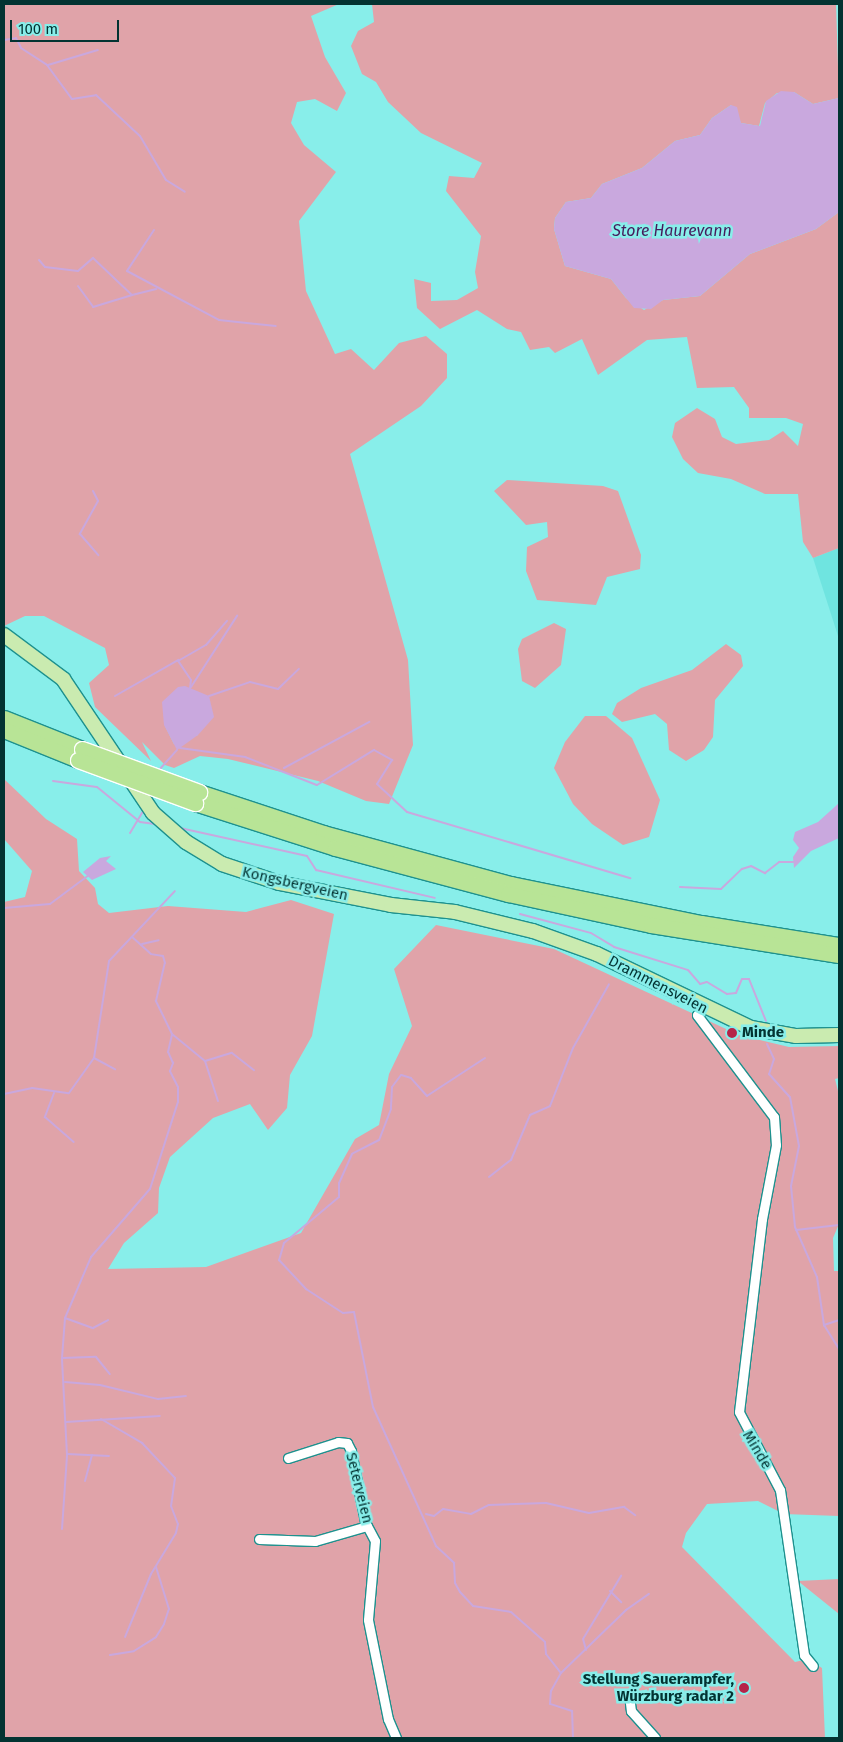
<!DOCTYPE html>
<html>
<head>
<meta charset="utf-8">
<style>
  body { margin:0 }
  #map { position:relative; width:843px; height:1742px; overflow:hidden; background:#88eeea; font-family:"Fira Sans",sans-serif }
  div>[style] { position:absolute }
  .built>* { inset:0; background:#6fe4e0 }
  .green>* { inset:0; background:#e0a3a9 }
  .water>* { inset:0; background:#c9a8de }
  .stream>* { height:2px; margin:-1px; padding:0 1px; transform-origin:1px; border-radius:1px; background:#c9a8de }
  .roads { filter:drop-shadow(1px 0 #1e918e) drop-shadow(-1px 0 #1e918e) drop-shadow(0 1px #1e918e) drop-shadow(0 -1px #1e918e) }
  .minor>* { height:9px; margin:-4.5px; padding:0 4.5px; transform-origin:4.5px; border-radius:4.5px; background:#fff }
  .primary>* { height:14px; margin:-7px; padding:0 7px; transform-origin:7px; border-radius:7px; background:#caebb0 }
  .trunk>* { height:15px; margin:-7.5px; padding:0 7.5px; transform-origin:7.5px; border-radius:7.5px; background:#b8e496 }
  .bridges { filter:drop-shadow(1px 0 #fff) drop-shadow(-1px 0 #fff) drop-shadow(0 1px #fff) drop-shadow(0 -1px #fff) }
  .trunk-bridge>* { height:15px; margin:-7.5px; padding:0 7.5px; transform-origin:7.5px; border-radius:7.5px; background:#b8e496 }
  .dots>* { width:14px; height:14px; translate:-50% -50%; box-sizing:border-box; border:2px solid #88eeea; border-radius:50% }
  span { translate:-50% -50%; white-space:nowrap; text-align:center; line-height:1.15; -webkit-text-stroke:5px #88eeea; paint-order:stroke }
  .street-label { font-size:15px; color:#033332 }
  .poi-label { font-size:15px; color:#033332; font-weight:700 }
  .left { translate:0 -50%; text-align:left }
  .right { translate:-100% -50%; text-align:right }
  .water-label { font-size:16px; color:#451b5b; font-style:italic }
  .frame { position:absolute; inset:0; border:5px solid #033332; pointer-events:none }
  .scale { position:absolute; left:10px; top:20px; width:109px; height:22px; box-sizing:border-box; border:2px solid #033332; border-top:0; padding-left:6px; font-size:15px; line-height:18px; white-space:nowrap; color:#033332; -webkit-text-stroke:4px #88eeea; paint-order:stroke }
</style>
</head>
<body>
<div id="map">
  <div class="built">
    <div style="clip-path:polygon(839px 548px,839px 639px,813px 558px)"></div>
  </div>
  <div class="green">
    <div style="clip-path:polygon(evenodd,4px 4px,339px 4px,311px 16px,325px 57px,346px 93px,337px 111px,315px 99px,297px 102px,291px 123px,304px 145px,336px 172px,299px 221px,306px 291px,335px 354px,351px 349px,374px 370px,399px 343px,426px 336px,447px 354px,447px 378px,421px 406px,350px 454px,408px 660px,413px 745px,389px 804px,366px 801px,318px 781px,228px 759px,200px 756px,174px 768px,165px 765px,142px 742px,151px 761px,95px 707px,89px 683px,109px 665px,105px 648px,44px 616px,25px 616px,4px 626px,4px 4px,165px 726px,198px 735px,174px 744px,165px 726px)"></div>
    <div style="clip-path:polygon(372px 4px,836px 4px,839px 98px,813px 104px,794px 92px,777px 93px,765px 103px,759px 126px,741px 123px,731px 105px,712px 118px,700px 135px,675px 141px,642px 168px,602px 184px,591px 198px,566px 202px,555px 218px,554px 229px,565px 266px,611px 279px,626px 298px,644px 310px,663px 300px,700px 296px,750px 254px,816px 229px,839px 212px,839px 548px,813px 558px,803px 542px,798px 494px,765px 494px,731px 479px,698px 473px,683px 459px,672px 437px,675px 423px,697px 408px,715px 419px,722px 437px,736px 444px,769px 440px,783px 431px,798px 446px,803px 424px,786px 418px,749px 418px,749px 408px,734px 387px,697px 388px,687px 337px,647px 340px,598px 375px,582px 339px,555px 353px,549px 347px,530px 350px,521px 332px,507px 329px,477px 310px,440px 329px,417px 308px,414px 279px,431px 283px,431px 301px,457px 300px,478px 288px,475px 272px,481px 236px,446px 191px,449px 176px,474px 178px,482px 163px,421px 133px,388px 102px,376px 82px,362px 74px,351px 46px,358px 31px,374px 22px)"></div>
    <div style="clip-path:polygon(507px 480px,603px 486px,618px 491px,641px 555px,640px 569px,607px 577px,596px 605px,537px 600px,526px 571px,527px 547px,548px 537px,547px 522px,526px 525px,494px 491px)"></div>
    <div style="clip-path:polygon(554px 623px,566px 629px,561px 665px,535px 688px,522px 681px,518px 649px,522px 639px)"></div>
    <div style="clip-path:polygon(726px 644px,741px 655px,743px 666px,715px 700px,713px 737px,704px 750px,686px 761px,669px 750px,667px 724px,655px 714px,622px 722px,612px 714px,617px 703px,641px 688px,692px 670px)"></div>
    <div style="clip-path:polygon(585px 716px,606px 716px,632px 738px,660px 800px,649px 837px,623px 845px,592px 824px,573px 804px,554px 768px,565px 742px)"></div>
    <div style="clip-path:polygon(4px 779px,46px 819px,77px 839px,79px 871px,95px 888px,98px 904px,109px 913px,168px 906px,246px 912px,291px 900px,334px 914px,312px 1036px,290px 1075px,287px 1108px,268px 1130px,250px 1104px,213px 1118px,170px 1157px,159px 1188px,158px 1213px,124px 1243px,108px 1269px,206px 1267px,301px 1233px,355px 1139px,379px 1125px,389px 1074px,412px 1026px,394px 969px,436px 925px,554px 949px,739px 1035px,789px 1047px,839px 1046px,839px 1078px,835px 1079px,839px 1095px,839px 1224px,833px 1238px,834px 1271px,839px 1271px,839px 1516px,784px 1514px,758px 1501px,707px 1504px,686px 1533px,682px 1547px,795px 1662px,808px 1659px,822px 1668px,825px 1738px,4px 1738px,4px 902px,25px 897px,32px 871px,4px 839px)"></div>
    <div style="clip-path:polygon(839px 1579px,839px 1614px,798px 1581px)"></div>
  </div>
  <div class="water">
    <div style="clip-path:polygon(781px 91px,794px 92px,813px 104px,839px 98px,839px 212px,816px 229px,750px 254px,700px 296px,663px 300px,651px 309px,634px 308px,611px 279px,565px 266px,554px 229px,555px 218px,566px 202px,591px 198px,602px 184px,642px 168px,675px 141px,700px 135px,712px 118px,731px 105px,737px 107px,741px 123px,760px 126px,766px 101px)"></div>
    <div style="clip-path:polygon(185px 686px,209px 696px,214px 717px,198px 735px,177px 750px,164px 725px,162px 702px,178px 687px)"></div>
    <div style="clip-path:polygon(839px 803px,839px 838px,811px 851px,794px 868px,793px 857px,799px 848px,793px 840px,795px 832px,818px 822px)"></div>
    <div style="clip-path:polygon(111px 856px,106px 861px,116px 869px,92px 880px,83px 872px,100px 858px)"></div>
  </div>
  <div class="stream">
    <div style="left:4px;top:40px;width:12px;rotate:-9deg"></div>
    <div style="left:16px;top:38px;width:11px;rotate:63deg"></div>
    <div style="left:21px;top:48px;width:31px;rotate:33deg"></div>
    <div style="left:47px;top:65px;width:42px;rotate:53.7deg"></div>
    <div style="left:72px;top:99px;width:24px;rotate:-9deg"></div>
    <div style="left:96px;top:95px;width:60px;rotate:43deg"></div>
    <div style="left:140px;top:136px;width:51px;rotate:59.4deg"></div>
    <div style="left:166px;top:180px;width:22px;rotate:32deg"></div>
    <div style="left:48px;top:65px;width:52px;rotate:-16.7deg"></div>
    <div style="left:154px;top:230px;width:49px;rotate:123.4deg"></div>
    <div style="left:127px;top:271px;width:104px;rotate:28deg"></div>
    <div style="left:219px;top:320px;width:57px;rotate:6deg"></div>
    <div style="left:39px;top:260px;width:9px;rotate:49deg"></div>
    <div style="left:45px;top:267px;width:33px;rotate:7deg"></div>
    <div style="left:78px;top:271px;width:20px;rotate:-41deg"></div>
    <div style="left:93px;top:258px;width:54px;rotate:43.5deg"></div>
    <div style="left:132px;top:295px;width:25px;rotate:-14deg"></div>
    <div style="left:78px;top:286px;width:26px;rotate:54deg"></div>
    <div style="left:93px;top:307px;width:41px;rotate:-17.1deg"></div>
    <div style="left:93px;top:491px;width:11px;rotate:63deg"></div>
    <div style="left:98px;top:501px;width:38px;rotate:119deg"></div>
    <div style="left:80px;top:534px;width:28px;rotate:49deg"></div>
    <div style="left:191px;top:687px;width:85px;rotate:-57.1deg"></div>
    <div style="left:190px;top:688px;width:8px;rotate:-83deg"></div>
    <div style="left:191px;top:680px;width:23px;rotate:-124deg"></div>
    <div style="left:178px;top:661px;width:32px;rotate:-30deg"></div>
    <div style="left:206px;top:645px;width:32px;rotate:-49deg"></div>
    <div style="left:115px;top:696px;width:73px;rotate:-29.7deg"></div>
    <div style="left:209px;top:696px;width:43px;rotate:-18.9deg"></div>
    <div style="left:250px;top:682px;width:29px;rotate:14deg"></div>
    <div style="left:278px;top:689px;width:29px;rotate:-44deg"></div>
    <div style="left:180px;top:748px;width:66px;rotate:7.9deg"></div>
    <div style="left:245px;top:757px;width:77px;rotate:21.3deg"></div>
    <div style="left:317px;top:785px;width:67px;rotate:-31.6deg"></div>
    <div style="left:374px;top:750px;width:21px;rotate:29deg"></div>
    <div style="left:392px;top:760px;width:28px;rotate:122deg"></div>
    <div style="left:377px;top:784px;width:41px;rotate:43deg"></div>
    <div style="left:407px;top:812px;width:233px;rotate:16.5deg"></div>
    <div style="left:284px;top:768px;width:97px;rotate:-28.4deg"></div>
    <div style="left:159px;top:770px;width:27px;rotate:-48deg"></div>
    <div style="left:53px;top:781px;width:44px;rotate:7.8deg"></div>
    <div style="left:97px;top:787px;width:55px;rotate:39.1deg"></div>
    <div style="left:140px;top:822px;width:15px;rotate:8deg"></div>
    <div style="left:180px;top:828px;width:130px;rotate:12.4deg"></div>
    <div style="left:307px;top:856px;width:17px;rotate:57deg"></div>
    <div style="left:316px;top:870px;width:122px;rotate:13.2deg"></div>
    <div style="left:130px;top:833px;width:27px;rotate:-59deg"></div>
    <div style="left:680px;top:887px;width:41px;rotate:2.8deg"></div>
    <div style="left:721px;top:889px;width:29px;rotate:-44deg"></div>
    <div style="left:742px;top:869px;width:9px;rotate:-18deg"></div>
    <div style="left:751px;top:866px;width:16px;rotate:27deg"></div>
    <div style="left:765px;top:873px;width:18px;rotate:-38deg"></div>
    <div style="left:779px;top:862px;width:15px"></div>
    <div style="left:4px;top:908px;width:46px;rotate:-5deg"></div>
    <div style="left:50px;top:904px;width:49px;rotate:-36.6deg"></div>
    <div style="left:520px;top:914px;width:73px;rotate:15deg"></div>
    <div style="left:591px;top:933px;width:27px;rotate:31deg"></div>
    <div style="left:614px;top:947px;width:77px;rotate:17.3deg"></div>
    <div style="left:688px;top:970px;width:18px;rotate:49deg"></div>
    <div style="left:700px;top:984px;width:7px;rotate:-16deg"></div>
    <div style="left:707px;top:982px;width:23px;rotate:31deg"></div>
    <div style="left:727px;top:994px;width:9px;rotate:-6deg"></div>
    <div style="left:736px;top:993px;width:15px;rotate:-67deg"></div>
    <div style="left:742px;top:979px;width:7px"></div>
    <div style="left:749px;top:979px;width:45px;rotate:68deg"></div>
    <div style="left:142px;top:944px;width:17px;rotate:-13deg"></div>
    <div style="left:172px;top:1034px;width:43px;rotate:39.3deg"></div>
    <div style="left:205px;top:1061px;width:42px;rotate:72deg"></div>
    <div style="left:767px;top:1044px;width:17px;rotate:65deg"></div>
    <div style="left:774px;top:1059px;width:16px;rotate:108deg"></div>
    <div style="left:769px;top:1074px;width:31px;rotate:48deg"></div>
    <div style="left:790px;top:1097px;width:50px;rotate:79.6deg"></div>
    <div style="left:799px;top:1146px;width:41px;rotate:101.3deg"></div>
    <div style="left:791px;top:1186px;width:41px;rotate:84.4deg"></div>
    <div style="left:795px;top:1227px;width:55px;rotate:66.3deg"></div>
    <div style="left:817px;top:1277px;width:49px;rotate:81.7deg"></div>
    <div style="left:824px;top:1325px;width:28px;rotate:58deg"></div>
    <div style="left:94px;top:1058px;width:24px;rotate:28deg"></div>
    <div style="left:485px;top:1058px;width:69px;rotate:146.8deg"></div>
    <div style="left:427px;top:1096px;width:24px;rotate:-132deg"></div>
    <div style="left:411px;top:1078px;width:10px;rotate:-163deg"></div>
    <div style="left:401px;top:1075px;width:15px;rotate:127deg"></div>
    <div style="left:392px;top:1087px;width:22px;rotate:93deg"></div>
    <div style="left:391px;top:1109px;width:33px;rotate:111deg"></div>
    <div style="left:379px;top:1140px;width:30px;rotate:153deg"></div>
    <div style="left:352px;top:1154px;width:32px;rotate:114deg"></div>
    <div style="left:339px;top:1183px;width:14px;rotate:90deg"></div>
    <div style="left:339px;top:1197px;width:72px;rotate:140.1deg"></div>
    <div style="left:284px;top:1243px;width:18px;rotate:106deg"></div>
    <div style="left:279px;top:1260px;width:40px;rotate:47deg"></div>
    <div style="left:306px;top:1289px;width:44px;rotate:33deg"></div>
    <div style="left:343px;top:1313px;width:11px;rotate:-5deg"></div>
    <div style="left:354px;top:1312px;width:97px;rotate:78.7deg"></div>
    <div style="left:373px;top:1407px;width:153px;rotate:65.6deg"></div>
    <div style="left:436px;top:1546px;width:25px;rotate:43deg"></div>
    <div style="left:454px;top:1563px;width:20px;rotate:87deg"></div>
    <div style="left:455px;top:1583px;width:10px;rotate:61deg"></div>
    <div style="left:460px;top:1592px;width:19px;rotate:47deg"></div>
    <div style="left:473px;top:1606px;width:38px;rotate:9deg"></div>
    <div style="left:511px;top:1612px;width:45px;rotate:41.4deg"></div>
    <div style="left:545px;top:1642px;width:12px;rotate:85deg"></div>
    <div style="left:546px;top:1654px;width:24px;rotate:52deg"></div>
    <div style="left:205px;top:1061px;width:28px;rotate:-17deg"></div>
    <div style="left:232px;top:1053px;width:28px;rotate:38deg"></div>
    <div style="left:54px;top:1093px;width:26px;rotate:111deg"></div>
    <div style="left:45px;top:1117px;width:38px;rotate:41deg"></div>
    <div style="left:4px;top:1094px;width:29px;rotate:-12deg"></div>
    <div style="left:32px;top:1088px;width:37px;rotate:8deg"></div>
    <div style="left:69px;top:1093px;width:43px;rotate:-54.5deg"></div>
    <div style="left:94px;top:1058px;width:98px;rotate:-81.2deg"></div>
    <div style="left:109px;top:961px;width:96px;rotate:-46.7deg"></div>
    <div style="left:489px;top:1177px;width:28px;rotate:-38deg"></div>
    <div style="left:511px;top:1160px;width:49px;rotate:-67.1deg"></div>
    <div style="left:530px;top:1115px;width:22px;rotate:-24deg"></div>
    <div style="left:550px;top:1106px;width:62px;rotate:-68.4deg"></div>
    <div style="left:573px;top:1048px;width:73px;rotate:-60.6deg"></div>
    <div style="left:796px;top:1230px;width:43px;rotate:-6.6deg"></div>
    <div style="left:65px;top:1318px;width:30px;rotate:20deg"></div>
    <div style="left:93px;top:1328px;width:17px;rotate:-28deg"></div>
    <div style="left:824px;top:1325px;width:16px;rotate:-18deg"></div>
    <div style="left:62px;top:1358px;width:34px;rotate:-2deg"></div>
    <div style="left:96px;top:1357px;width:22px;rotate:51deg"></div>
    <div style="left:65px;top:1382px;width:35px;rotate:5deg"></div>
    <div style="left:100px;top:1385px;width:60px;rotate:13.6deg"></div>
    <div style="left:158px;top:1399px;width:28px;rotate:-6deg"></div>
    <div style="left:101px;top:1419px;width:48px;rotate:30.3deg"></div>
    <div style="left:142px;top:1443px;width:48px;rotate:46.7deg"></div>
    <div style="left:175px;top:1478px;width:28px;rotate:98deg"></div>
    <div style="left:171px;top:1506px;width:19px;rotate:69deg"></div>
    <div style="left:178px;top:1524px;width:9px;rotate:103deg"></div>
    <div style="left:176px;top:1533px;width:48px;rotate:121.4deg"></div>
    <div style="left:151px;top:1574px;width:68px;rotate:112.4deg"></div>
    <div style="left:66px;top:1422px;width:94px;rotate:-3.7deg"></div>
    <div style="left:67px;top:1454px;width:42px;rotate:2.7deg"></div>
    <div style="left:85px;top:1481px;width:27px;rotate:-75deg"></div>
    <div style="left:426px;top:1514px;width:8px;rotate:14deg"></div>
    <div style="left:434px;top:1516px;width:11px;rotate:-38deg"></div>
    <div style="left:443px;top:1509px;width:28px;rotate:10deg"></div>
    <div style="left:471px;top:1514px;width:20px;rotate:-27deg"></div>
    <div style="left:489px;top:1505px;width:57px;rotate:-2deg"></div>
    <div style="left:546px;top:1503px;width:44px;rotate:13.1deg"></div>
    <div style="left:589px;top:1513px;width:36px;rotate:-10deg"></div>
    <div style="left:624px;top:1507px;width:14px;rotate:36deg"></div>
    <div style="left:62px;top:1529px;width:74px;rotate:-86.1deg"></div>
    <div style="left:67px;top:1455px;width:97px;rotate:-93deg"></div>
    <div style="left:62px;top:1358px;width:40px;rotate:-85.7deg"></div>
    <div style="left:65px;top:1318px;width:66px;rotate:-66.9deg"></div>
    <div style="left:91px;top:1257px;width:90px;rotate:-49.1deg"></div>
    <div style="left:150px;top:1189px;width:91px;rotate:-72.2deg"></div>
    <div style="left:178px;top:1102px;width:15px;rotate:-90deg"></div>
    <div style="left:178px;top:1087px;width:18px;rotate:-117deg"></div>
    <div style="left:170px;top:1071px;width:9px;rotate:-69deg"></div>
    <div style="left:173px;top:1063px;width:12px;rotate:-114deg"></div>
    <div style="left:168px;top:1052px;width:18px;rotate:-77deg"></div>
    <div style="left:172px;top:1034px;width:37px;rotate:-116deg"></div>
    <div style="left:156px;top:1001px;width:39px;rotate:-77deg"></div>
    <div style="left:165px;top:963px;width:7px;rotate:-106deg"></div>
    <div style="left:163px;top:956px;width:12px;rotate:-171deg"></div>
    <div style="left:151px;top:954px;width:25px;rotate:-138deg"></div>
    <div style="left:610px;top:1591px;width:16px;rotate:45deg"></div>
    <div style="left:586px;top:1650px;width:11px;rotate:-105deg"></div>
    <div style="left:583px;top:1639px;width:74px;rotate:-58.9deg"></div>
    <div style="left:110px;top:1655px;width:24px;rotate:-9deg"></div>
    <div style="left:134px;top:1651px;width:26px;rotate:-32deg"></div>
    <div style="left:156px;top:1637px;width:15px;rotate:-58deg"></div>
    <div style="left:164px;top:1624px;width:16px;rotate:-72deg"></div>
    <div style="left:169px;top:1609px;width:44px;rotate:-107.2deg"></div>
    <div style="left:573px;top:1738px;width:27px;rotate:-92deg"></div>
    <div style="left:572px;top:1711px;width:23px;rotate:-162deg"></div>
    <div style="left:550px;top:1704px;width:13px;rotate:-86deg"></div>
    <div style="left:551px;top:1691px;width:21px;rotate:-61deg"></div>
    <div style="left:561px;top:1673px;width:91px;rotate:-44.1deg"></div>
    <div style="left:626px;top:1610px;width:28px;rotate:-35deg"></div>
  </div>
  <div class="roads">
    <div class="minor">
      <div style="left:703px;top:1008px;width:9px;rotate:131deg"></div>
      <div style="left:697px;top:1015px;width:128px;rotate:53deg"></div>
      <div style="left:774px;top:1117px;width:28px;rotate:86deg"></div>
      <div style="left:776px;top:1145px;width:75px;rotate:100.7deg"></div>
      <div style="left:762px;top:1219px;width:194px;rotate:96.8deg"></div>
      <div style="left:739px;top:1412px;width:88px;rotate:62.3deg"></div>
      <div style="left:780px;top:1490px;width:167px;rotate:81.7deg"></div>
      <div style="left:804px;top:1655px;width:14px;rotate:51deg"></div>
      <div style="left:288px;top:1458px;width:52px;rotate:-17.7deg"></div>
      <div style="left:338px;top:1442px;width:9px;rotate:6deg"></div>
      <div style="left:347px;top:1443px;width:9px;rotate:63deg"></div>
      <div style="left:351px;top:1451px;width:72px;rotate:78.8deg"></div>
      <div style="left:365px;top:1522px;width:21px;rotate:62deg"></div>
      <div style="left:375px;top:1541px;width:79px;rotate:95.1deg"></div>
      <div style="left:368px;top:1620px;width:101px;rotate:78.6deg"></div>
      <div style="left:388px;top:1719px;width:21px;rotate:67deg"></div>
      <div style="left:259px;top:1539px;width:56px;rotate:2deg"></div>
      <div style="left:315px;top:1541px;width:54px;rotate:-16.1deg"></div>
      <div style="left:629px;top:1695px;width:16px;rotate:83deg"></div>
      <div style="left:631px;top:1711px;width:36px;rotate:48deg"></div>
    </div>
    <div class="primary">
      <div style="left:4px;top:635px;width:74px;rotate:36.7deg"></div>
      <div style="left:63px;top:679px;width:161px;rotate:56.1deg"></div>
      <div style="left:153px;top:813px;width:44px;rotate:41.3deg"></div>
      <div style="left:186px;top:842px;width:42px;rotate:31.4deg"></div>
      <div style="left:222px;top:864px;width:60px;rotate:18.4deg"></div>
      <div style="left:279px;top:883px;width:114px;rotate:11.1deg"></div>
      <div style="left:391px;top:905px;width:64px;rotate:6.2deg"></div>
      <div style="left:455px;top:912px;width:80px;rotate:13.7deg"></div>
      <div style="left:533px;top:931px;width:68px;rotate:19.8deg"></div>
      <div style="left:597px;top:954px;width:171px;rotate:25.7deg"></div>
      <div style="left:751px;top:1028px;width:46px;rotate:10.1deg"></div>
      <div style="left:796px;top:1036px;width:43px;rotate:-1.3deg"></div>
    </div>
    <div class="trunk">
      <div style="left:4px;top:718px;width:84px;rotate:21.7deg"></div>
      <div style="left:4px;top:730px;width:80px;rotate:22.1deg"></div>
      <div style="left:199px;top:792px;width:131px;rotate:18.3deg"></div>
      <div style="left:323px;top:833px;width:195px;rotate:15.2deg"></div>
      <div style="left:511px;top:884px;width:194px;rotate:11.6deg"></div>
      <div style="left:701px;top:923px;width:140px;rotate:9.1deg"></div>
      <div style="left:195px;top:803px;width:147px;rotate:17.8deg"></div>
      <div style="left:335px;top:848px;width:179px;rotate:14.9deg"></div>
      <div style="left:508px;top:894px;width:146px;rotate:12.2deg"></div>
      <div style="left:651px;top:925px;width:190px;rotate:9.1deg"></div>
    </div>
  </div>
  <div class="bridges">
    <div class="trunk-bridge">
      <div style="left:82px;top:749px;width:125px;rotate:20.2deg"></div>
      <div style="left:78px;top:760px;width:125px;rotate:20.2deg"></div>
    </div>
  </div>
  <div class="dots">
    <div style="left:732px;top:1033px;background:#b52449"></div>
    <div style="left:744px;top:1688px;background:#b52449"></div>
  </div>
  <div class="street-label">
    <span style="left:295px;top:884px;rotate:13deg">Kongsbergveien</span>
    <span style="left:658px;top:985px;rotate:27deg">Drammensveien</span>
    <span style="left:757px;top:1450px;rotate:59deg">Minde</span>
    <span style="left:359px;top:1488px;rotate:76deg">Seterveien</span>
  </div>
  <div class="poi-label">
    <span class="left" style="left:742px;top:1033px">Minde</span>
    <span class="right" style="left:734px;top:1688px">Stellung Sauerampfer,<br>Würzburg radar 2</span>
  </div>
  <div class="water-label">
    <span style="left:672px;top:231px">Store Haurevann</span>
  </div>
  <div class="frame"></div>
  <div class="scale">100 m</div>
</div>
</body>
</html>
